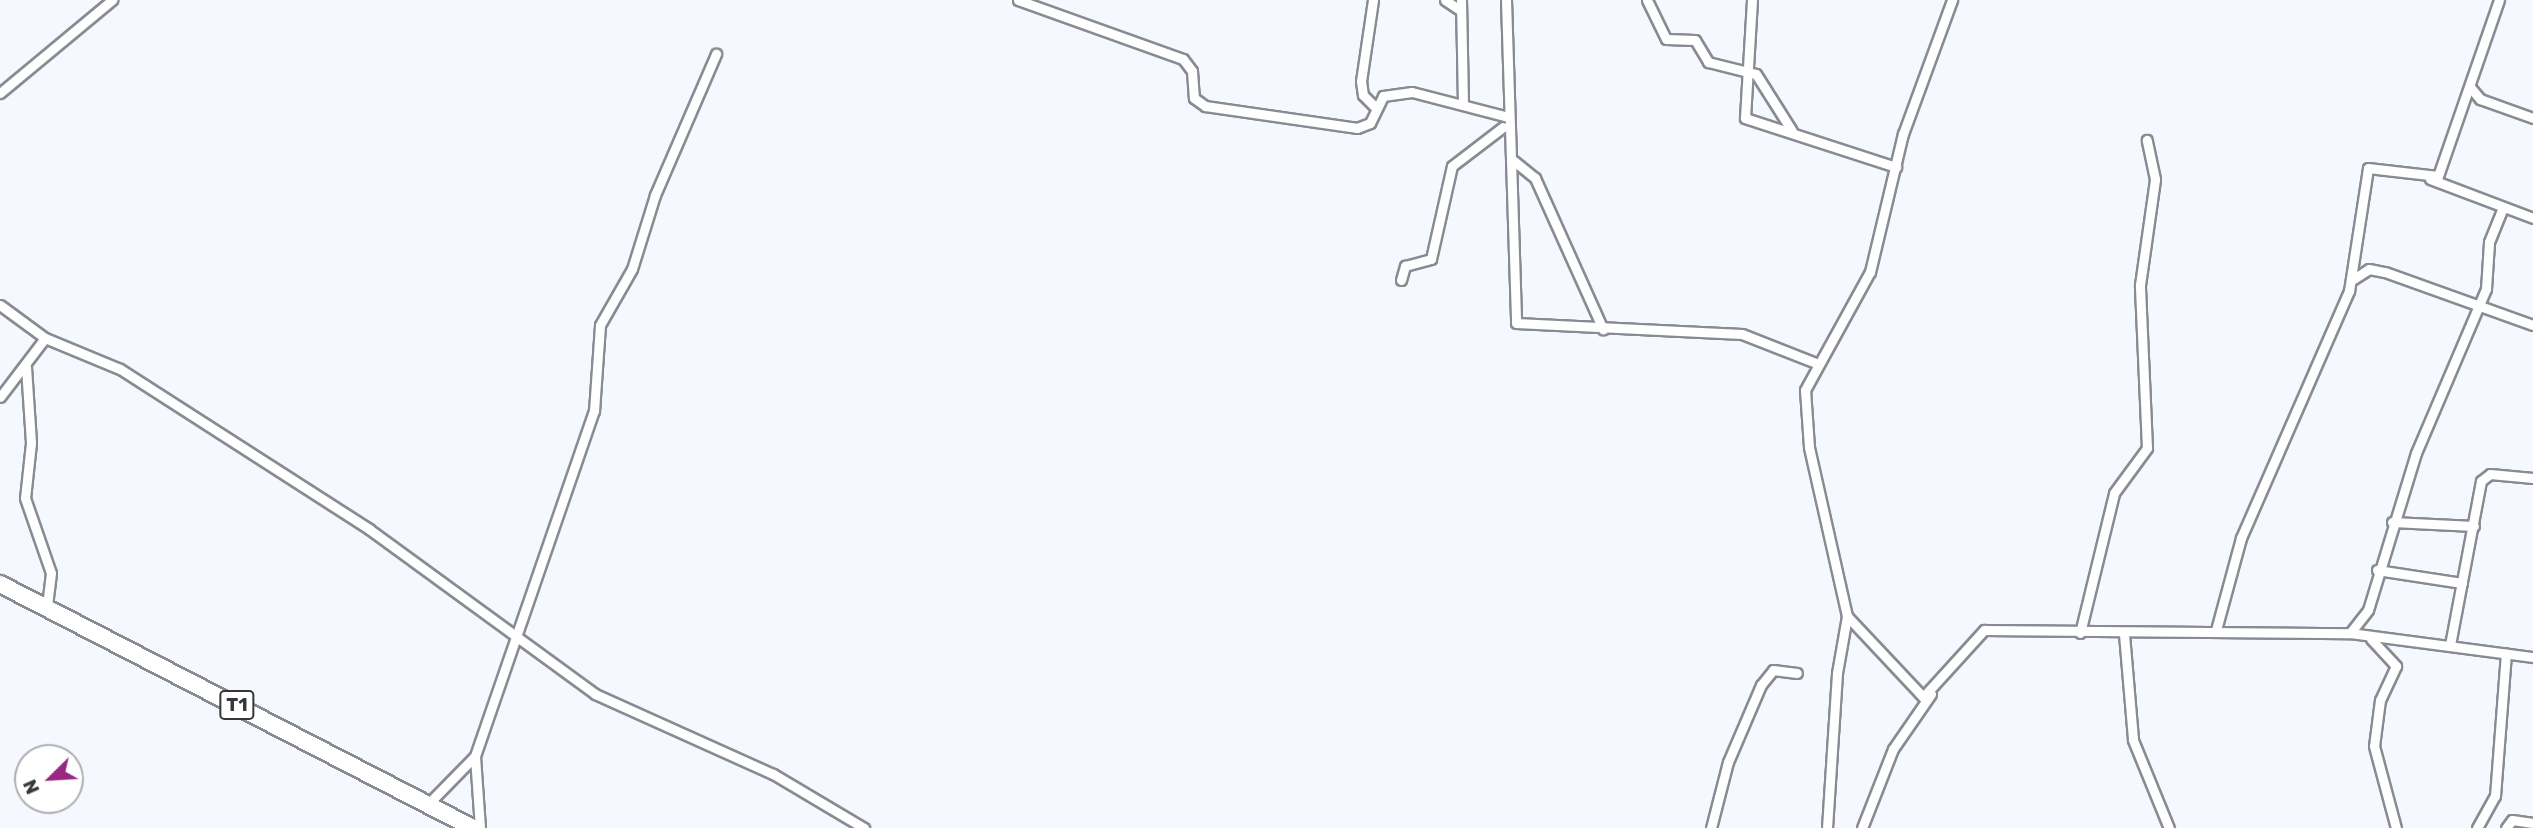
<!DOCTYPE html>
<html>
<head>
<meta charset="utf-8">
<style>
  body { margin:0 }
  #map { position:relative; width:2533px; height:828px; overflow:hidden; background:#f5f8fe; font-family:Rubik,sans-serif }
  div>[style] { position:absolute }
  .roads { filter:drop-shadow(2px 0 #888c92) drop-shadow(-2px 0 #888c92) drop-shadow(0 2px #888c92) drop-shadow(0 -2px #888c92) }
  .street>* { height:9px; margin:-4.5px; padding:0 4.5px; transform-origin:4.5px; border-radius:4.5px; background:#fff }
  .highway>* { height:16px; margin:-8px; padding:0 8px; transform-origin:8px; border-radius:8px; background:#fff }
  span { translate:-50% -50%; white-space:nowrap; text-align:center; line-height:1.15; -webkit-text-stroke:7px #fff; paint-order:stroke }
  .shield-label span { padding:2px 5px; background:#fff; border:2px solid; border-radius:5px; -webkit-text-stroke-width:0 }
  .shield-label { font-size:19px; color:#35373a; font-weight:700 }
  .north { position:absolute; left:14px; top:744px; width:70px; height:70px; box-sizing:border-box; background:#fff; border:2px solid #aeafb0; border-radius:50%; rotate:246deg; font-size:19px; font-weight:700; line-height:28px; text-align:center; color:#35373a }
  .north::after { content:''; display:block; margin:auto; width:24px; height:32px; background:#9a2783; clip-path:polygon(50% 0,100% 100%,50% 72%,0 100%) }
</style>
</head>
<body>
<div id="map">
  <div class="roads">
    <div class="street">
      <div style="left:1018px;top:0;width:175px;rotate:19.7deg"></div>
      <div style="left:1183px;top:59px;width:15px;rotate:53deg"></div>
      <div style="left:1192px;top:71px;width:27px;rotate:86deg"></div>
      <div style="left:1194px;top:98px;width:14px;rotate:36deg"></div>
      <div style="left:1205px;top:106px;width:154px;rotate:8.2deg"></div>
      <div style="left:1357px;top:128px;width:14px;rotate:-21deg"></div>
      <div style="left:1370px;top:123px;width:30px;rotate:-64deg"></div>
      <div style="left:1383px;top:96px;width:29px;rotate:-8deg"></div>
      <div style="left:1412px;top:92px;width:100px;rotate:14.5deg"></div>
      <div style="left:1373px;top:0;width:82px;rotate:98.4deg"></div>
      <div style="left:1361px;top:81px;width:14px;rotate:82deg"></div>
      <div style="left:1363px;top:95px;width:17px;rotate:45deg"></div>
      <div style="left:1445px;top:0;width:18px;rotate:34deg"></div>
      <div style="left:1461px;top:0;width:102px;rotate:88.9deg"></div>
      <div style="left:1506px;top:0;width:323px;rotate:88.2deg"></div>
      <div style="left:1516px;top:323px;width:226px;rotate:2.8deg"></div>
      <div style="left:1742px;top:334px;width:79px;rotate:21.4deg"></div>
      <div style="left:1647px;top:0;width:43px;rotate:64deg"></div>
      <div style="left:1666px;top:39px;width:29px;rotate:2deg"></div>
      <div style="left:1695px;top:40px;width:26px;rotate:59deg"></div>
      <div style="left:1708px;top:62px;width:49px;rotate:14deg"></div>
      <div style="left:1756px;top:74px;width:67px;rotate:57.7deg"></div>
      <div style="left:1752px;top:0;width:118px;rotate:93.4deg"></div>
      <div style="left:1745px;top:118px;width:159px;rotate:18deg"></div>
      <div style="left:2470px;top:87px;width:16px;rotate:50deg"></div>
      <div style="left:2480px;top:99px;width:56px;rotate:19.7deg"></div>
      <div style="left:0;top:93px;width:146px;rotate:-39.7deg"></div>
      <div style="left:1514px;top:161px;width:27px;rotate:39deg"></div>
      <div style="left:1535px;top:178px;width:166px;rotate:65.8deg"></div>
      <div style="left:2430px;top:179px;width:110px;rotate:20.7deg"></div>
      <div style="left:1401px;top:280px;width:15px;rotate:-74deg"></div>
      <div style="left:1405px;top:266px;width:27px;rotate:-15deg"></div>
      <div style="left:1431px;top:259px;width:95px;rotate:-77.3deg"></div>
      <div style="left:1452px;top:166px;width:64px;rotate:-37.4deg"></div>
      <div style="left:2352px;top:280px;width:20px;rotate:-33deg"></div>
      <div style="left:2369px;top:269px;width:16px;rotate:11deg"></div>
      <div style="left:2385px;top:272px;width:157px;rotate:19.7deg"></div>
      <div style="left:0;top:305px;width:56px;rotate:36.3deg"></div>
      <div style="left:45px;top:338px;width:74px;rotate:127.3deg"></div>
      <div style="left:45px;top:338px;width:81px;rotate:22.5deg"></div>
      <div style="left:120px;top:369px;width:296px;rotate:32.7deg"></div>
      <div style="left:369px;top:529px;width:280px;rotate:36.1deg"></div>
      <div style="left:595px;top:694px;width:195px;rotate:24.2deg"></div>
      <div style="left:773px;top:774px;width:106px;rotate:30.7deg"></div>
      <div style="left:26px;top:367px;width:76px;rotate:86.2deg"></div>
      <div style="left:31px;top:443px;width:55px;rotate:96.2deg"></div>
      <div style="left:25px;top:498px;width:79px;rotate:70.9deg"></div>
      <div style="left:51px;top:573px;width:35px;rotate:97deg"></div>
      <div style="left:2392px;top:522px;width:82px;rotate:2.8deg"></div>
      <div style="left:2377px;top:570px;width:86px;rotate:8.7deg"></div>
      <div style="left:1847px;top:616px;width:111px;rotate:46.8deg"></div>
      <div style="left:1923px;top:697px;width:91px;rotate:-47.7deg"></div>
      <div style="left:1984px;top:630px;width:366px;rotate:0.5deg"></div>
      <div style="left:2350px;top:633px;width:185px;rotate:7.5deg"></div>
      <div style="left:2216px;top:630px;width:95px;rotate:-74.8deg"></div>
      <div style="left:2241px;top:538px;width:270px;rotate:-66.4deg"></div>
      <div style="left:2349px;top:291px;width:124px;rotate:-81.2deg"></div>
      <div style="left:2368px;top:168px;width:70px;rotate:6.5deg"></div>
      <div style="left:2438px;top:176px;width:186px;rotate:-70.9deg"></div>
      <div style="left:2080px;top:633px;width:144px;rotate:-76.3deg"></div>
      <div style="left:2114px;top:493px;width:56px;rotate:-53.7deg"></div>
      <div style="left:2147px;top:448px;width:163px;rotate:-92.5deg"></div>
      <div style="left:2140px;top:285px;width:107px;rotate:-81.9deg"></div>
      <div style="left:2155px;top:179px;width:40px;rotate:-102deg"></div>
      <div style="left:2350px;top:633px;width:29px;rotate:-52deg"></div>
      <div style="left:2368px;top:610px;width:164px;rotate:-73deg"></div>
      <div style="left:2416px;top:453px;width:178px;rotate:-66.9deg"></div>
      <div style="left:2486px;top:289px;width:47px;rotate:-86.3deg"></div>
      <div style="left:2489px;top:242px;width:37px;rotate:-68deg"></div>
      <div style="left:2124px;top:634px;width:106px;rotate:85.1deg"></div>
      <div style="left:2133px;top:740px;width:95px;rotate:67.8deg"></div>
      <div style="left:2371px;top:639px;width:37px;rotate:47deg"></div>
      <div style="left:2396px;top:666px;width:38px;rotate:115deg"></div>
      <div style="left:2380px;top:700px;width:46px;rotate:97.4deg"></div>
      <div style="left:2374px;top:746px;width:85px;rotate:75deg"></div>
      <div style="left:2450px;top:645px;width:167px;rotate:-79.3deg"></div>
      <div style="left:2481px;top:481px;width:11px;rotate:-38deg"></div>
      <div style="left:2490px;top:474px;width:43px;rotate:5.3deg"></div>
      <div style="left:428px;top:804px;width:67px;rotate:-45.6deg"></div>
      <div style="left:480px;top:828px;width:72px;rotate:-94deg"></div>
      <div style="left:475px;top:756px;width:365px;rotate:-71deg"></div>
      <div style="left:594px;top:411px;width:86px;rotate:-86deg"></div>
      <div style="left:600px;top:325px;width:64px;rotate:-60.3deg"></div>
      <div style="left:632px;top:269px;width:77px;rotate:-72.7deg"></div>
      <div style="left:655px;top:195px;width:154px;rotate:-66.6deg"></div>
      <div style="left:1711px;top:828px;width:68px;rotate:-75.6deg"></div>
      <div style="left:1728px;top:762px;width:84px;rotate:-66.8deg"></div>
      <div style="left:1761px;top:685px;width:19px;rotate:-51deg"></div>
      <div style="left:1773px;top:670px;width:24px;rotate:7deg"></div>
      <div style="left:1827px;top:828px;width:155px;rotate:-86.3deg"></div>
      <div style="left:1837px;top:673px;width:58px;rotate:-80deg"></div>
      <div style="left:1847px;top:616px;width:173px;rotate:-102.7deg"></div>
      <div style="left:1809px;top:447px;width:57px;rotate:-94deg"></div>
      <div style="left:1805px;top:390px;width:135px;rotate:-61.2deg"></div>
      <div style="left:1870px;top:272px;width:142px;rotate:-76.6deg"></div>
      <div style="left:1903px;top:134px;width:143px;rotate:-69.9deg"></div>
      <div style="left:1862px;top:828px;width:85px;rotate:-68.6deg"></div>
      <div style="left:1893px;top:749px;width:67px;rotate:-55.4deg"></div>
      <div style="left:2477px;top:828px;width:37px;rotate:-61deg"></div>
      <div style="left:2495px;top:796px;width:143px;rotate:-85.6deg"></div>
      <div style="left:2506px;top:828px;width:10px;rotate:-53deg"></div>
      <div style="left:2512px;top:820px;width:21px;rotate:8deg"></div>
    </div>
    <div class="highway">
      <div style="left:0;top:584px;width:532px;rotate:27.29deg"></div>
    </div>
  </div>
  <div class="shield-label">
    <span style="left:237px;top:705px">T1</span>
  </div>
  <div class="north">N</div>
</div>
</body>
</html>
